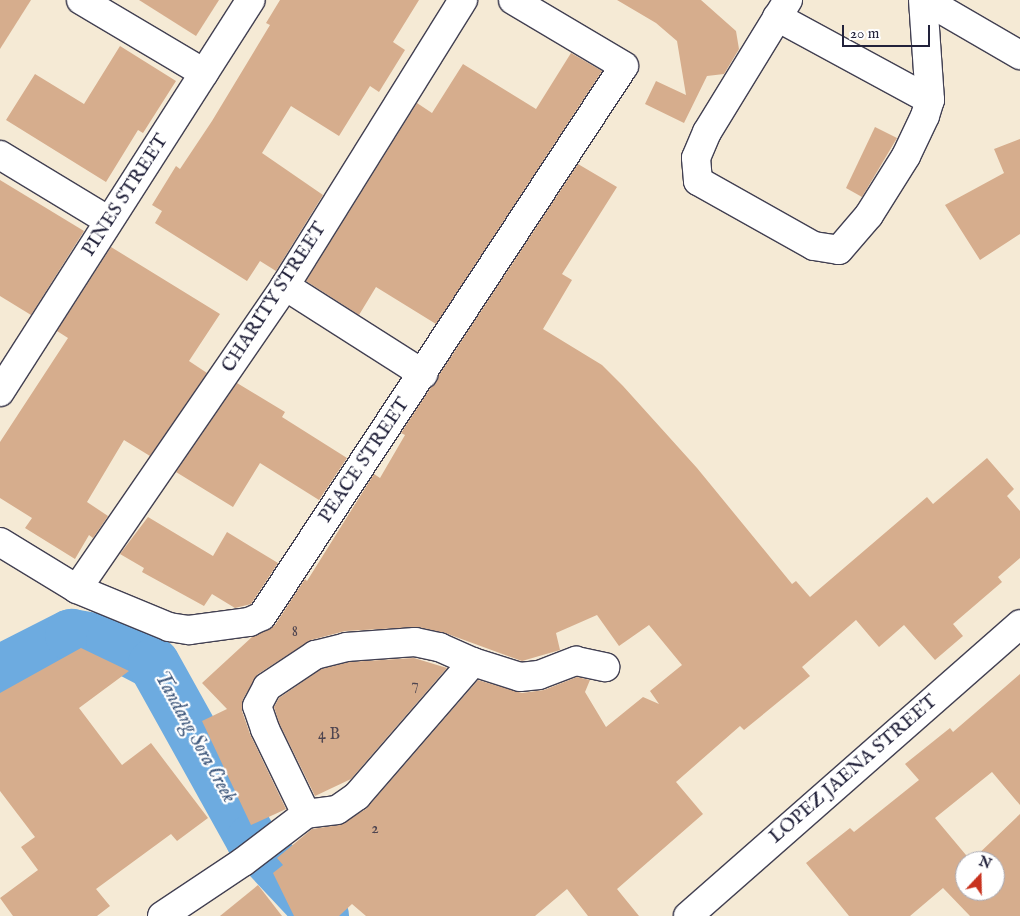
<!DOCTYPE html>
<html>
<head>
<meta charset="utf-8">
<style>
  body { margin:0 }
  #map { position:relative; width:1020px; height:916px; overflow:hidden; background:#f5ead5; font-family:"IM FELL English",serif }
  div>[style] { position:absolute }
  .river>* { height:52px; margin:-26px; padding:0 26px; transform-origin:26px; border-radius:26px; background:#6dabe0 }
  .building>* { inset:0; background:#d6ad8d }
  .roads { filter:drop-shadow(1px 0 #424052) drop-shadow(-1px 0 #424052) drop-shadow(0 1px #424052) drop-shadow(0 -1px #424052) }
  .minor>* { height:28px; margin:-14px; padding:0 14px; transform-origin:14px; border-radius:14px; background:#fff }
  .major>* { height:28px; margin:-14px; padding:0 14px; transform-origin:14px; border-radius:14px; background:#fff }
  span { translate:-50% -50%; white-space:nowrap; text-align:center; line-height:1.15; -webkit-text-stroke:4.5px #fff; paint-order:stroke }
  .number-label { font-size:16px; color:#4f4550 }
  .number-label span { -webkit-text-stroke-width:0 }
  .street-label { font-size:19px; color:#22223b }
  .water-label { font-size:20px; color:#40597d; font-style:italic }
  .north { position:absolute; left:955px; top:851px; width:50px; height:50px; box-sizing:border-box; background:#fff; border:1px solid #a7a7b1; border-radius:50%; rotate:21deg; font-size:14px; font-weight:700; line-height:20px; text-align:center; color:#22223b }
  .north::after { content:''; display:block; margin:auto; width:18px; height:22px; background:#c8321e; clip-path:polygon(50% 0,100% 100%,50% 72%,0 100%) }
  .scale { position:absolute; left:842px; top:25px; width:88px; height:22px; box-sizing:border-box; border:2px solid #22223b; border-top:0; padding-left:6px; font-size:15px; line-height:18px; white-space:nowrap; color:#22223b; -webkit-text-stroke:4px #fff; paint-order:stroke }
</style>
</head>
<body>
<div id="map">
  <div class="river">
    <div style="left:0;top:671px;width:80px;rotate:-26.9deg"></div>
    <div style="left:71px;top:635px;width:42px;rotate:9.7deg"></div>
    <div style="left:112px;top:642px;width:47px;rotate:27.6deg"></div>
    <div style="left:154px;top:664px;width:201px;rotate:60.9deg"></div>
    <div style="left:252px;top:840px;width:104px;rotate:46.9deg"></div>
  </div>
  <div class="building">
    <div style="clip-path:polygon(0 0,31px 0,0 49px)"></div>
    <div style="clip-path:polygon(139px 0,219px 0,196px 36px)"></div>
    <div style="clip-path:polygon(280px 0,419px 0,393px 42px,405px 50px,379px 92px,370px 86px,339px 136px,291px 106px,262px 153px,323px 195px,276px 271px,260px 261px,247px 281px,155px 223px,162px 211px,152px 205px,176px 166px,180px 169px,212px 121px,270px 25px,266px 23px)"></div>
    <div style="clip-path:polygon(617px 0,701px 0,736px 31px,739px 49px,724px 74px,707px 76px,684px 123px,645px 104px,656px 81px,686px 95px,677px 41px,656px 23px)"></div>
    <div style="clip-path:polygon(120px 46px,176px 81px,143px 133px,138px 130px,106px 182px,6px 120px,35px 74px,84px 104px)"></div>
    <div style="clip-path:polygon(571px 53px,602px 71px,436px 324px,376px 287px,359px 315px,306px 281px,417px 103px,432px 113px,463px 64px,536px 109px)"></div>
    <div style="clip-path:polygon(875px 127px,897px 138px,862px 197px,846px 188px)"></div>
    <div style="clip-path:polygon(1020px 139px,1020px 234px,980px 260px,945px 205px,1004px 173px,994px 149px)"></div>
    <div style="clip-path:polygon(578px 164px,617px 187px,562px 274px,572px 280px,543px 329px,602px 365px,623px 386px,697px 468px,792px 584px,796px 581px,810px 597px,927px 497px,933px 504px,987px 458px,1014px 489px,1007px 496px,1020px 511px,1020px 558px,998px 577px,1002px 582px,953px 624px,963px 636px,935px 660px,904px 625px,879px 647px,856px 620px,802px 667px,810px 676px,744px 730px,740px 726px,676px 782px,703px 814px,617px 889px,639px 916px,588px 916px,567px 889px,535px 916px,366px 916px,352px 904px,339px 916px,294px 916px,273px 873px,283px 865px,277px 858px,312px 829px,339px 825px,366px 809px,478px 680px,522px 693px,544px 690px,577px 677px,590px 680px,585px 692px,606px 727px,643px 697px,659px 704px,650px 691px,682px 665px,649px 625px,619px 646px,597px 615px,556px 633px,560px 650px,522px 661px,445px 633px,418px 627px,345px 631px,311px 640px,258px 674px,243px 699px,242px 711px,250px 734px,286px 809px,251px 825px,202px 721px,227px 709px,202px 683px,252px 637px,275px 625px,305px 579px,307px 581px,374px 474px,380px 478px,405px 435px,401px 433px)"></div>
    <div style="clip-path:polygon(0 180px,84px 231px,31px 315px,0 296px)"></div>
    <div style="clip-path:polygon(111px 247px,220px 314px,189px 361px,207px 373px,150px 456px,124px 440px,87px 502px,108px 516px,93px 538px,89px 535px,75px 559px,25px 528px,32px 518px,0 498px,0 442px,68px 338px,57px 331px)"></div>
    <div style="clip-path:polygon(237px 383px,285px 412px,282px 417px,347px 458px,319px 500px,260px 463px,233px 507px,176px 472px)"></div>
    <div style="clip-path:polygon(148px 517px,213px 556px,227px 532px,278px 563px,251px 604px,235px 608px,212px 594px,204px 606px,142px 572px,144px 568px,120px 554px)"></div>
    <div style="clip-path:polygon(81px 648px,129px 671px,79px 708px,122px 765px,151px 743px,208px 818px,177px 841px,171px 834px,96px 889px,110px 906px,97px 916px,13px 916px,0 898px,38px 870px,21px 847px,35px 837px,0 791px,0 693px)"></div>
    <div style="clip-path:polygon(414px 658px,447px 668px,351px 779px,315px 796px,279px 723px,274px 707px,279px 698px,321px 669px,349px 662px)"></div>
    <div style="clip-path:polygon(1020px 674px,1020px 805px,992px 772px,935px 818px,971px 861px,965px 861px,965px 891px,995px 891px,995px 861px,971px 861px,1020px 814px,1020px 916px,970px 916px,943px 888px,910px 916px,849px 916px,806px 863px,850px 828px,854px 832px,919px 780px,905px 764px,950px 728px,953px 732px)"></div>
    <div style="clip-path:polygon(258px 885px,282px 916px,220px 916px)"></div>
  </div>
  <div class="roads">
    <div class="minor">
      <div style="left:81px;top:0;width:143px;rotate:30.7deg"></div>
      <div style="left:788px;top:0;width:155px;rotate:121.5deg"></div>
      <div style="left:707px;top:132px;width:28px;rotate:113deg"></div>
      <div style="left:696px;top:158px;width:23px;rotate:85deg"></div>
      <div style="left:698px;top:181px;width:133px;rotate:29.3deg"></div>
      <div style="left:814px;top:246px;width:25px;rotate:9deg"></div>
      <div style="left:839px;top:250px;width:46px;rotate:-49.4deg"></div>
      <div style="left:869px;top:215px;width:70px;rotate:-57.9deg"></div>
      <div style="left:906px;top:156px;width:44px;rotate:-64.6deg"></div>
      <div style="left:925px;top:116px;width:17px;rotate:-73deg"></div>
      <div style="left:930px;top:100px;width:100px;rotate:-94deg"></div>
      <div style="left:777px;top:17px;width:174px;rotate:28.5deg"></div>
      <div style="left:0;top:155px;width:127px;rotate:31.2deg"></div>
      <div style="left:285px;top:286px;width:164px;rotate:32.5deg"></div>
      <div style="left:0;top:392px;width:465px;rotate:-57.4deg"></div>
      <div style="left:0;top:542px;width:90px;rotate:31.4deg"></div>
      <div style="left:77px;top:589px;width:100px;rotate:22.4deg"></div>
      <div style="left:169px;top:627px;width:20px;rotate:9deg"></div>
      <div style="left:189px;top:630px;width:61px;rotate:-7.6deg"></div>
      <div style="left:249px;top:622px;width:14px;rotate:-25deg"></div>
      <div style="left:262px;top:616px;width:658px;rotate:-56.65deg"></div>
      <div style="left:624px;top:66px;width:129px;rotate:-149.3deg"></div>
      <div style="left:77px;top:589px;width:368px;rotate:-55.5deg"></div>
      <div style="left:285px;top:286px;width:337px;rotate:-58.1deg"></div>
      <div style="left:473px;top:662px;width:177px;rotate:130.9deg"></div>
      <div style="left:357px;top:796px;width:24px;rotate:145deg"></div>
      <div style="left:337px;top:810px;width:31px;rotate:173deg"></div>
      <div style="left:306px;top:814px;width:94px;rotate:-115.8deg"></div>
      <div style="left:265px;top:729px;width:24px;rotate:-109deg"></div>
      <div style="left:257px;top:706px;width:21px;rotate:-62deg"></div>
      <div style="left:267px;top:687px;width:58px;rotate:-33.7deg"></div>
      <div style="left:315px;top:655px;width:32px;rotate:-14deg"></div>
      <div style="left:346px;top:647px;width:69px;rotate:-4.1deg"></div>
      <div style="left:415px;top:642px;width:25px;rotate:12deg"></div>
      <div style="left:439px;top:647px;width:37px;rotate:24deg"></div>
      <div style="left:473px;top:662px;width:49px;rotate:17.7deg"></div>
      <div style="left:520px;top:677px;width:19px;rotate:-6deg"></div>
      <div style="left:539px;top:675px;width:40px;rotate:-21deg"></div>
      <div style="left:576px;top:661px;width:30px;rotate:12deg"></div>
      <div style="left:162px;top:916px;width:97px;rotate:-33.7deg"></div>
      <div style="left:243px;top:862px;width:79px;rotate:-37.3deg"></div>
      <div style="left:688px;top:916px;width:442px;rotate:-41.3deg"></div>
    </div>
    <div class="major">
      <div style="left:925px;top:0;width:110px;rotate:30.1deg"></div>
    </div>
  </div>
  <div class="number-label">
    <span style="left:295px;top:632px">8</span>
    <span style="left:415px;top:685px">7</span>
    <span style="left:329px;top:735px">4 B</span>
    <span style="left:375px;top:829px">2</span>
  </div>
  <div class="street-label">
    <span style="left:126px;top:196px;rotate:-57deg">PINES STREET</span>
    <span style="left:275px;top:298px;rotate:-57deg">CHARITY STREET</span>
    <span style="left:365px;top:461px;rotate:-56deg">PEACE STREET</span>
    <span style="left:854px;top:770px;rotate:-41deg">LOPEZ JAENA STREET</span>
  </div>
  <div class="water-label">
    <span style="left:195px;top:737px;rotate:61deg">Tandang Sora Creek</span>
  </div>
  <div class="north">N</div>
  <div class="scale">20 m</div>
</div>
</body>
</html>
